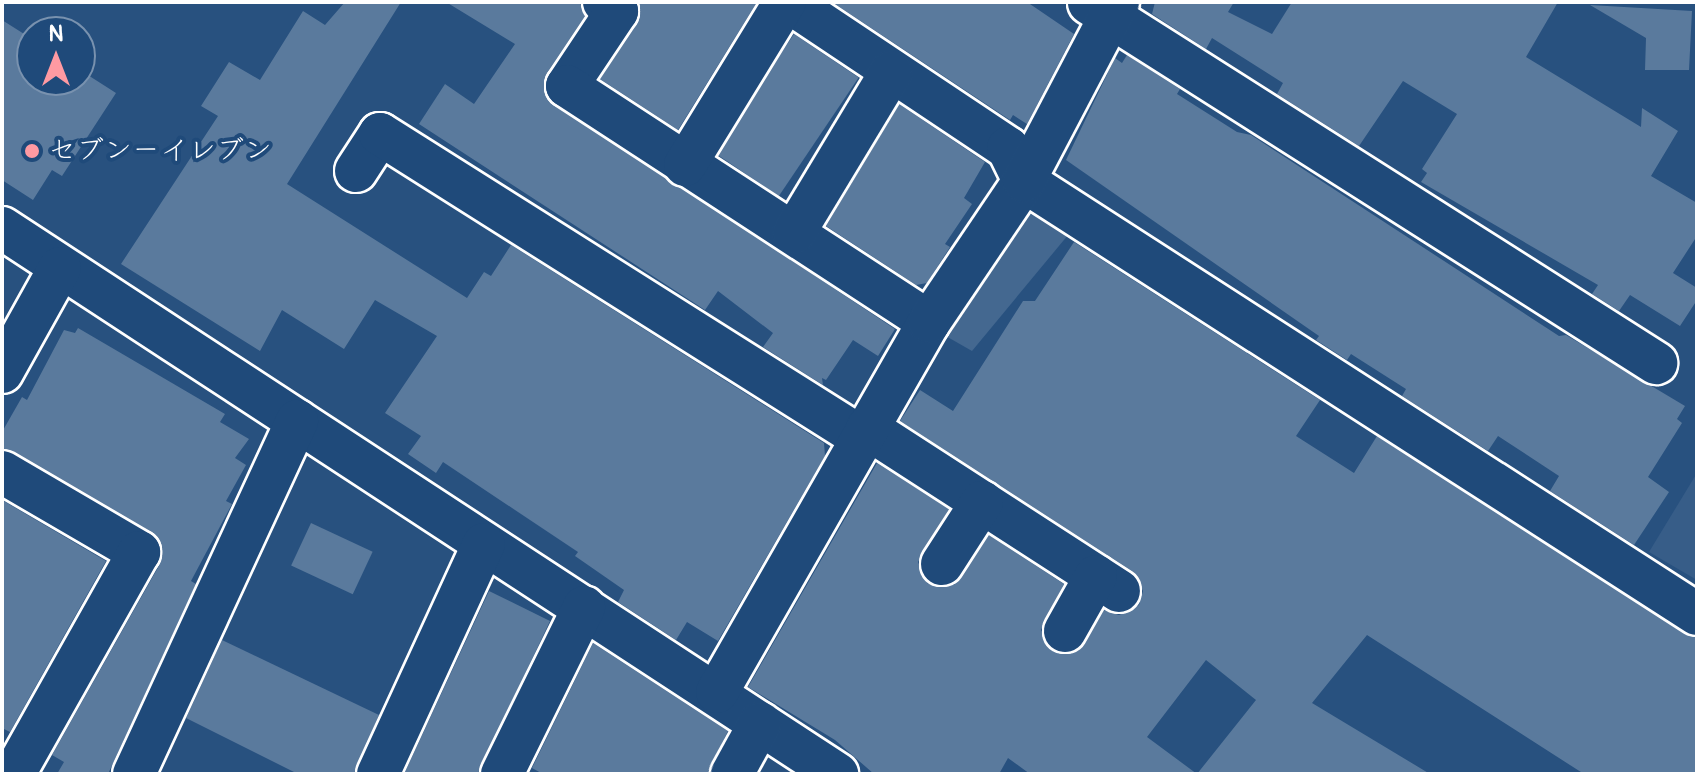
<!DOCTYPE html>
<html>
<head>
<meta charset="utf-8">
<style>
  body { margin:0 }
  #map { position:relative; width:1699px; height:776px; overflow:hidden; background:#28517f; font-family:Pangolin,"Klee One",sans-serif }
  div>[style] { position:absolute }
  .built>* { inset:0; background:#375d88 }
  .green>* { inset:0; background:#446890 }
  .building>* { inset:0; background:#5a7a9d; transform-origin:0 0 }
  .roads { filter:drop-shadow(2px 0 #fff) drop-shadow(-2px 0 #fff) drop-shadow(0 2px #fff) drop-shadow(0 -2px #fff) }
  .minor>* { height:42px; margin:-21px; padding:0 21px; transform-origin:21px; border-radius:21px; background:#1f4a7a }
  .dots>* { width:22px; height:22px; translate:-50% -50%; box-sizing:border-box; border:4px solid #1f4a7a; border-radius:50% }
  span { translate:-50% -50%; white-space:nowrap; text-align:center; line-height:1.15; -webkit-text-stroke:8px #1f4a7a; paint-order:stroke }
  .poi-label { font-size:28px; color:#fff }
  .left { translate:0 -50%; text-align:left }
  .frame { position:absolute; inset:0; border:4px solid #fff; pointer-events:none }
  .north { position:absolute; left:16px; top:16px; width:80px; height:80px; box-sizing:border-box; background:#1f4a7a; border:2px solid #7992af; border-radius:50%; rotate:0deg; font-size:22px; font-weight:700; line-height:32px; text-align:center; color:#fff }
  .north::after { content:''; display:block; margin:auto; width:28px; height:36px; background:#ff9aa2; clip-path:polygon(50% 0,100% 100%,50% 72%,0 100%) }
</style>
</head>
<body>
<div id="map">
  <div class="built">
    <div style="clip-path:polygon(1697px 473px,1697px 580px,1649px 552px)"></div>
  </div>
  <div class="green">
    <div style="clip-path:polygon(1047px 211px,1073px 229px,972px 351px,944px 335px,1016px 217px)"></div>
  </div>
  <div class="building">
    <div style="clip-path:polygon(345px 2px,401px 2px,287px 184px,467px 298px,484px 272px,491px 276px,511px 245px,824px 443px,825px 456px,718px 641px,687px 622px,676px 640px,618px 602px,624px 590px,575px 556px,578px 552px,443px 462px,436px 473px,408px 454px,421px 436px,385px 413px,437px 336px,375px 300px,344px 349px,282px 310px,260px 351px,121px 264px,218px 116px,201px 106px,229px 62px,260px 80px,303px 11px,325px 25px)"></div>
    <div style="clip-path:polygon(446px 2px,580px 2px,585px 16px,547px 73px,546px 97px,895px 329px,878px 356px,853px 340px,826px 380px,822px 378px,823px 385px,763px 347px,773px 333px,718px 291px,705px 310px,419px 124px,445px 84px,474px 104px,515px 44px)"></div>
    <div style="clip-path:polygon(639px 2px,757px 2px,678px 130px,600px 79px,637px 24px)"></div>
    <div style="clip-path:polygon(832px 2px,1027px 2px,1074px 34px,1027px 124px,1013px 115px,1010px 120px)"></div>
    <div style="clip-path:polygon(1155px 2px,1234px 2px,1228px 12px,1272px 34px,1292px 2px,1558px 2px,1526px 57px,1641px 127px,1642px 108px,1678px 131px,1651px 176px,1697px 203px,1697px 236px,1673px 273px,1697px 288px,1697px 300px,1680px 326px,1630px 295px,1619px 311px,1592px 294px,1598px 285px,1421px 182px,1427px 173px,1422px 169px,1457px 114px,1403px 81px,1359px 146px,1277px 94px,1283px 83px,1212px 38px,1206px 49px,1152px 14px)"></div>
    <div style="clip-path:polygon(1590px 5px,1692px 11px,1689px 70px,1645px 70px,1646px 38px)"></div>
    <div style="clip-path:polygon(2px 20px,32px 39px,32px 80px,80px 80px,80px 70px,116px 93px,62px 176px,52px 170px,33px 200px,2px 180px)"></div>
    <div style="left:794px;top:34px;width:78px;height:143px;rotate:34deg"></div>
    <div style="clip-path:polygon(1127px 55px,1180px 89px,1177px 94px,1237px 132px,1251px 135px,1559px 336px,1566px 335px,1685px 406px,1677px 419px,1682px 423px,1648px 477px,1669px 492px,1634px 545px,1550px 491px,1559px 476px,1498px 436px,1488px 451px,1402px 396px,1406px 389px,1351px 354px,1347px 360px,1316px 340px,1319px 336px,1066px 160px,1115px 58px,1122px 63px)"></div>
    <div style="clip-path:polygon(899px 104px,985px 162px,964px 198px,972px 204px,945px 244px,950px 247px,927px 283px,916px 285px,826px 226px)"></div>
    <div style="clip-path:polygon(1074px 242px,1320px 400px,1296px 436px,1354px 473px,1377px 436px,1697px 638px,1697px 774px,1584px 774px,1367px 635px,1312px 703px,1430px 774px,1197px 774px,1256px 700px,1206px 660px,1147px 737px,1197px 774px,1030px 774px,1008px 758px,999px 774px,874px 774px,835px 740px,748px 687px,877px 463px,949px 509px,918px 562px,928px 584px,954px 585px,989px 535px,1064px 584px,1041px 630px,1054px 652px,1078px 651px,1104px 610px,1119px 615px,1139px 605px,1143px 591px,1132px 571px,900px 421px,920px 390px,953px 411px,1023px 301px,1035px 301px)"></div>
    <div style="clip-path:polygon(78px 328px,225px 414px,220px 422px,249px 439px,235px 458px,246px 465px,226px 501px,232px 504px,191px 581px,196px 584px,108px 774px,57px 774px,64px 762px,52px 755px,160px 564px,160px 541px,2px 448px,2px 432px,22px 397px,27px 400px,64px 330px,75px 333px)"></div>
    <div style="clip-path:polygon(2px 500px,106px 561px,10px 732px,2px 728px)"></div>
    <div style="left:311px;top:523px;width:68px;height:47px;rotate:25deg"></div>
    <div style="clip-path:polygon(489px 591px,550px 621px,478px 774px,404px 774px)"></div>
    <div style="clip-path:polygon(222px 640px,379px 715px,354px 774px,298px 774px,186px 718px)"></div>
    <div style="clip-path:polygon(593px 643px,728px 731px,707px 774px,543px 774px,532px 768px)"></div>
  </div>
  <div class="roads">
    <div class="minor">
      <div style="left:604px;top:2px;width:16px;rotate:35deg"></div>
      <div style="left:617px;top:11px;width:90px;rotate:123.7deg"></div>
      <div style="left:567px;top:86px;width:432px;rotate:33.1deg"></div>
      <div style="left:789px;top:2px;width:263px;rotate:33.7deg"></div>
      <div style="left:1008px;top:148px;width:37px;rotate:64deg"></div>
      <div style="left:1024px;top:181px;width:800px;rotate:32.76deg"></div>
      <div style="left:1089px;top:3px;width:672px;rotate:32.41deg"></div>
      <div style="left:685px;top:165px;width:191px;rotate:-58.5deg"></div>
      <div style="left:356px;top:171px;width:44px;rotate:-57deg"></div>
      <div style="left:380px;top:134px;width:570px;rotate:32.24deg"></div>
      <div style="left:2px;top:228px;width:998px;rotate:33.18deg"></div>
      <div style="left:794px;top:233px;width:188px;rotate:-58.9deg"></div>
      <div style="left:2px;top:372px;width:119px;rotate:-60.9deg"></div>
      <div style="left:867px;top:428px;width:300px;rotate:32.9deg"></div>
      <div style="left:2px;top:472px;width:159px;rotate:30.3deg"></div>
      <div style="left:139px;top:552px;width:255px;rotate:119.4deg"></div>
      <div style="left:942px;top:564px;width:74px;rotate:-57.2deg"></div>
      <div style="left:1065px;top:631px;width:63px;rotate:-60.6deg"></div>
      <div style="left:717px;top:692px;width:426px;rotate:-60.2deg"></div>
      <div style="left:929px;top:322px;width:170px;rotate:-56deg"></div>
      <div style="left:1024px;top:181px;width:202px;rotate:-62.3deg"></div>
      <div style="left:134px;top:774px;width:389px;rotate:-65.2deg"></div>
      <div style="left:378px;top:774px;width:253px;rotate:-65.3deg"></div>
      <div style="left:502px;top:774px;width:186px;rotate:-63.8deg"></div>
      <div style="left:732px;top:774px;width:58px;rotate:-61.2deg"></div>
    </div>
  </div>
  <div class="dots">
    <div style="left:32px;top:151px;background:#ff9aa2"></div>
  </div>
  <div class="poi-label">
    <span class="left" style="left:48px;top:151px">セブン－イレブン</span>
  </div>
  <div class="frame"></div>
  <div class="north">N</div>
</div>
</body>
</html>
